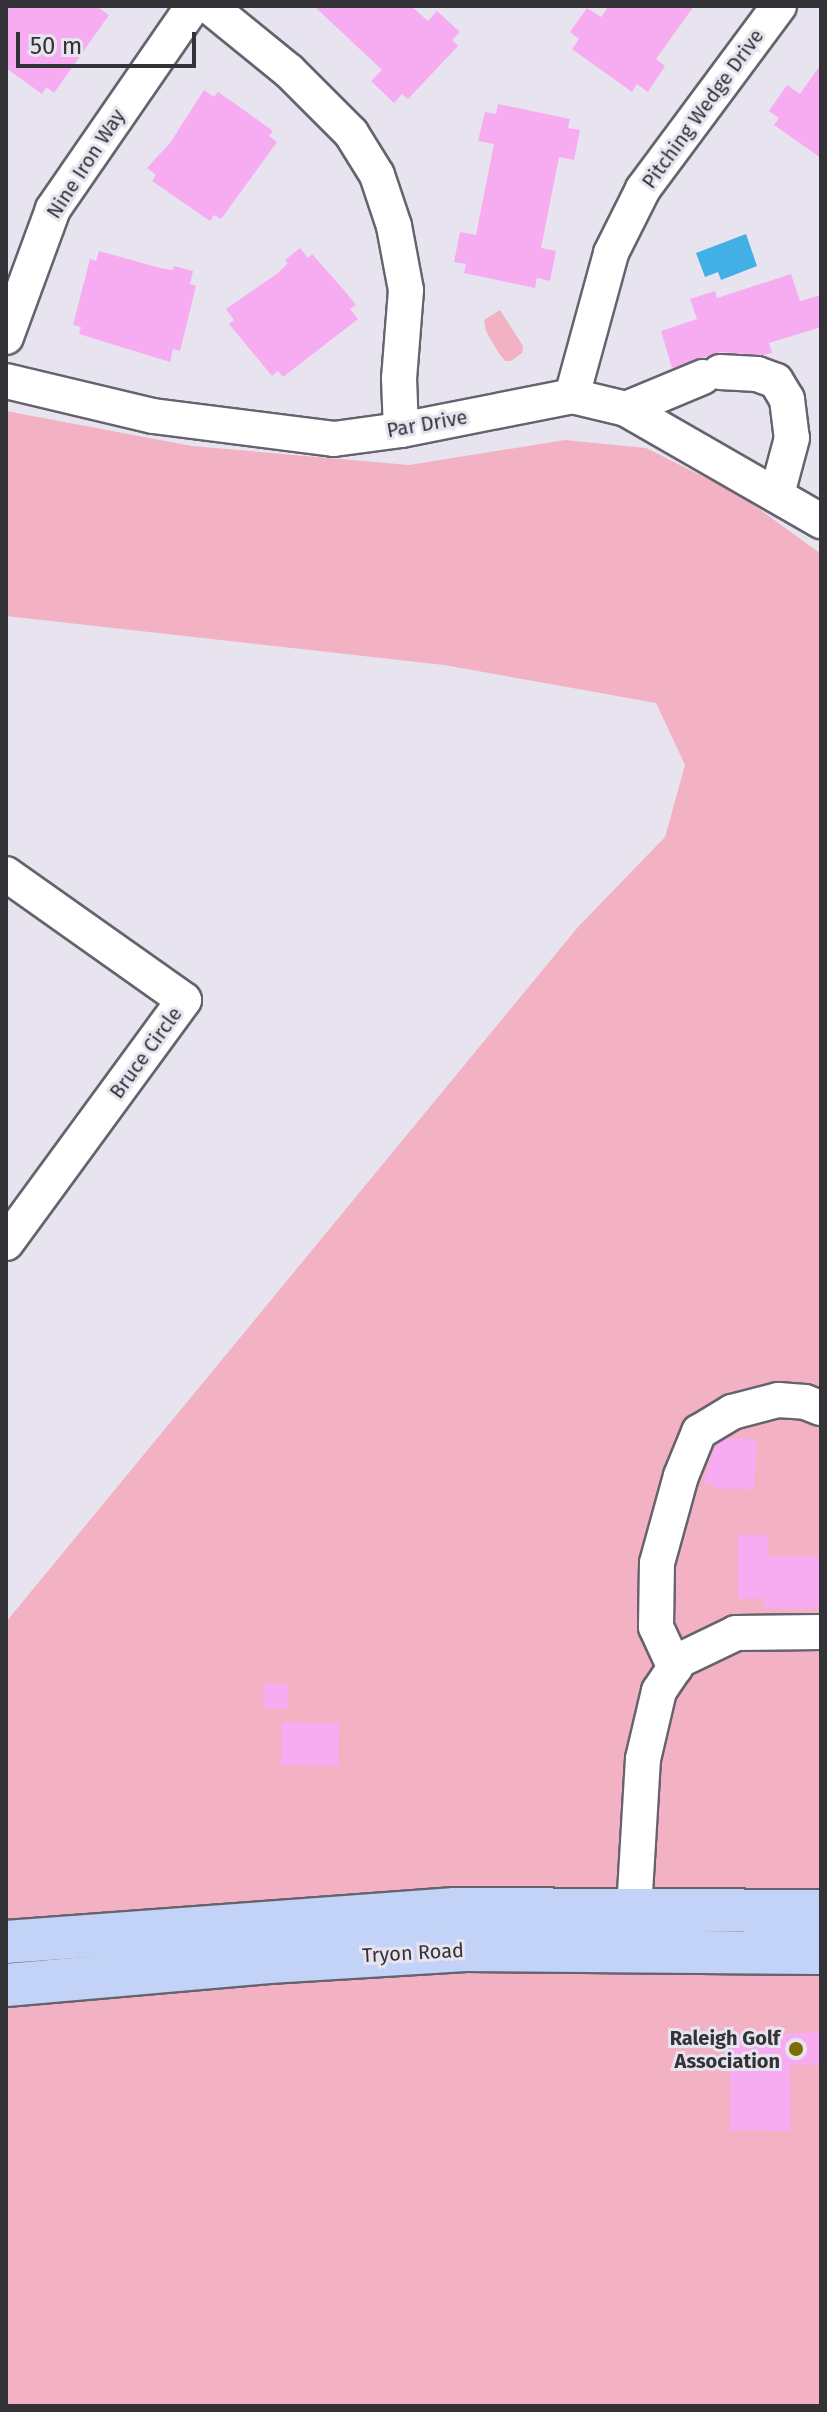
<!DOCTYPE html>
<html>
<head>
<meta charset="utf-8">
<style>
  body { margin:0 }
  #map { position:relative; width:827px; height:2412px; overflow:hidden; background:#e7e4f0; font-family:"Fira Sans",sans-serif }
  div>[style] { position:absolute }
  .green>* { inset:0; background:#f2b2c3 }
  .water>* { inset:0; background:#42afe6 }
  .building>* { inset:0; background:#f7abf1; transform-origin:0 0 }
  .roads { filter:drop-shadow(2px 0 #66636e) drop-shadow(-2px 0 #66636e) drop-shadow(0 2px #66636e) drop-shadow(0 -2px #66636e) }
  .minor>* { height:34px; margin:-17px; padding:0 17px; transform-origin:17px; border-radius:17px; background:#fff }
  .major>* { height:42px; margin:-21px; padding:0 21px; transform-origin:21px; border-radius:21px; background:#c2d3f7 }
  .dots>* { width:22px; height:22px; translate:-50% -50%; box-sizing:border-box; border:4px solid #e7e4f0; border-radius:50% }
  span { translate:-50% -50%; white-space:nowrap; text-align:center; line-height:1.15; -webkit-text-stroke:6px #e7e4f0; paint-order:stroke }
  .street-label { font-size:20px; color:#333236 }
  .poi-label { font-size:20px; color:#333236; font-weight:700 }
  .right { translate:-100% -50%; text-align:right }
  .frame { position:absolute; inset:0; border:8px solid #333236; pointer-events:none }
  .scale { position:absolute; left:16px; top:32px; width:180px; height:36px; box-sizing:border-box; border:4px solid #333236; border-top:0; padding-left:10px; font-size:24px; line-height:28px; white-space:nowrap; color:#333236; -webkit-text-stroke:6px #e7e4f0; paint-order:stroke }
</style>
</head>
<body>
<div id="map">
  <div class="green">
    <div style="clip-path:polygon(500px 310px,523px 346px,522px 353px,511px 361px,505px 361px,498px 352px,486px 331px,484px 320px)"></div>
    <div style="clip-path:polygon(6px 411px,192px 446px,409px 465px,565px 440px,646px 448px,740px 495px,821px 554px,821px 2406px,6px 2406px,6px 1622px,578px 927px,665px 837px,685px 765px,656px 703px,444px 665px,6px 616px)"></div>
  </div>
  <div class="water">
    <div style="clip-path:polygon(746px 234px,757px 266px,721px 280px,718px 272px,705px 277px,696px 253px)"></div>
  </div>
  <div class="building">
    <div style="clip-path:polygon(6px 6px,96px 6px,109px 15px,54px 93px,46px 87px,42px 94px,6px 68px)"></div>
    <div style="clip-path:polygon(314px 6px,411px 6px,428px 21px,437px 11px,460px 32px,452px 40px,458px 46px,408px 99px,402px 94px,394px 103px,371px 81px,382px 70px)"></div>
    <div style="clip-path:polygon(609px 6px,694px 6px,656px 59px,665px 66px,648px 92px,637px 84px,632px 92px,572px 49px,579px 39px,570px 32px,587px 8px,601px 17px)"></div>
    <div style="clip-path:polygon(821px 64px,821px 158px,774px 125px,779px 118px,769px 111px,787px 85px,800px 94px)"></div>
    <div style="clip-path:polygon(204px 90px,214px 97px,218px 92px,234px 103px,273px 131px,269px 136px,277px 142px,221px 219px,214px 215px,210px 221px,152px 181px,156px 175px,147px 168px,170px 143px)"></div>
    <div style="clip-path:polygon(498px 104px,570px 119px,568px 128px,580px 130px,574px 160px,559px 157px,541px 248px,556px 251px,550px 281px,537px 278px,535px 288px,464px 273px,466px 264px,454px 262px,460px 232px,476px 235px,494px 144px,478px 141px,485px 112px,496px 114px)"></div>
    <div style="clip-path:polygon(300px 248px,308px 258px,312px 254px,343px 289px,356px 305px,350px 309px,358px 319px,283px 377px,278px 371px,272px 376px,229px 324px,234px 320px,226px 309px,278px 273px,288px 263px,285px 260px)"></div>
    <div style="clip-path:polygon(99px 251px,160px 268px,173px 270px,174px 266px,193px 271px,190px 284px,196px 286px,180px 351px,173px 349px,170px 362px,79px 334px,81px 327px,73px 325px,90px 259px,96px 261px)"></div>
    <div style="clip-path:polygon(791px 274px,800px 301px,821px 295px,821px 327px,769px 343px,772px 353px,764px 355px,720px 352px,672px 368px,661px 331px,697px 319px,690px 299px,715px 291px,717px 298px)"></div>
    <div style="clip-path:polygon(728px 1438px,757px 1439px,754px 1490px,713px 1488px,713px 1484px,703px 1483px,715px 1446px)"></div>
    <div style="clip-path:polygon(738px 1535px,768px 1535px,768px 1556px,821px 1556px,821px 1608px,764px 1608px,764px 1598px,738px 1599px)"></div>
    <div style="left:264px;top:1684px;width:24px;height:24px;rotate:2deg"></div>
    <div style="left:282px;top:1722px;width:57px;height:43px;rotate:1deg"></div>
    <div style="clip-path:polygon(821px 2032px,821px 2065px,790px 2065px,790px 2131px,730px 2130px,731px 2037px)"></div>
  </div>
  <div class="roads">
    <div class="minor">
      <div style="left:209px;top:6px;width:103px;rotate:39.1deg"></div>
      <div style="left:289px;top:71px;width:88px;rotate:45deg"></div>
      <div style="left:351px;top:133px;width:49px;rotate:58.2deg"></div>
      <div style="left:377px;top:175px;width:54px;rotate:71.6deg"></div>
      <div style="left:394px;top:226px;width:65px;rotate:79.4deg"></div>
      <div style="left:406px;top:290px;width:88px;rotate:94.5deg"></div>
      <div style="left:399px;top:378px;width:52px;rotate:87.8deg"></div>
      <div style="left:6px;top:337px;width:136px;rotate:-69.8deg"></div>
      <div style="left:53px;top:209px;width:247px;rotate:-55.4deg"></div>
      <div style="left:720px;top:372px;width:37px;rotate:3deg"></div>
      <div style="left:757px;top:374px;width:20px;rotate:20deg"></div>
      <div style="left:776px;top:381px;width:21px;rotate:59deg"></div>
      <div style="left:787px;top:399px;width:39px;rotate:83deg"></div>
      <div style="left:792px;top:438px;width:58px;rotate:105deg"></div>
      <div style="left:6px;top:381px;width:151px;rotate:13.4deg"></div>
      <div style="left:153px;top:416px;width:182px;rotate:7.2deg"></div>
      <div style="left:334px;top:439px;width:68px;rotate:-7.7deg"></div>
      <div style="left:401px;top:430px;width:174px;rotate:-11.2deg"></div>
      <div style="left:572px;top:396px;width:56px;rotate:13.5deg"></div>
      <div style="left:626px;top:409px;width:225px;rotate:29.9deg"></div>
      <div style="left:572px;top:396px;width:148px;rotate:-74.7deg"></div>
      <div style="left:611px;top:253px;width:72px;rotate:-63.4deg"></div>
      <div style="left:643px;top:189px;width:228px;rotate:-53.4deg"></div>
      <div style="left:626px;top:409px;width:83px;rotate:-22.6deg"></div>
      <div style="left:6px;top:874px;width:218px;rotate:35.3deg"></div>
      <div style="left:184px;top:1000px;width:301px;rotate:126.2deg"></div>
      <div style="left:675px;top:1668px;width:45px;rotate:-114.9deg"></div>
      <div style="left:656px;top:1627px;width:64px;rotate:-89.1deg"></div>
      <div style="left:657px;top:1563px;width:90px;rotate:-74.6deg"></div>
      <div style="left:681px;top:1476px;width:48px;rotate:-67.8deg"></div>
      <div style="left:699px;top:1432px;width:39px;rotate:-31deg"></div>
      <div style="left:732px;top:1412px;width:48px;rotate:-14.6deg"></div>
      <div style="left:778px;top:1400px;width:27px;rotate:4deg"></div>
      <div style="left:805px;top:1402px;width:17px;rotate:21deg"></div>
      <div style="left:634px;top:1910px;width:151px;rotate:-86.6deg"></div>
      <div style="left:643px;top:1759px;width:70px;rotate:-76.8deg"></div>
      <div style="left:659px;top:1691px;width:37px;rotate:-56deg"></div>
      <div style="left:680px;top:1660px;width:62px;rotate:-25.7deg"></div>
      <div style="left:736px;top:1633px;width:85px;rotate:-0.7deg"></div>
    </div>
    <div class="major">
      <div style="left:6px;top:1942px;width:450px;rotate:-4.2deg"></div>
      <div style="left:455px;top:1909px;width:366px;rotate:0.3deg"></div>
      <div style="left:6px;top:1985px;width:264px;rotate:-5deg"></div>
      <div style="left:269px;top:1962px;width:197px;rotate:-3.5deg"></div>
      <div style="left:466px;top:1950px;width:355px;rotate:0.5deg"></div>
    </div>
  </div>
  <div class="dots">
    <div style="left:796px;top:2049px;background:#806b05"></div>
  </div>
  <div class="street-label">
    <span style="left:703px;top:109px;rotate:-54deg">Pitching Wedge Drive</span>
    <span style="left:86px;top:164px;rotate:-57deg">Nine Iron Way</span>
    <span style="left:427px;top:424px;rotate:-10deg">Par Drive</span>
    <span style="left:146px;top:1053px;rotate:-54deg">Bruce Circle</span>
    <span style="left:413px;top:1953px;rotate:-3deg">Tryon Road</span>
  </div>
  <div class="poi-label">
    <span class="right" style="left:780px;top:2050px">Raleigh Golf<br>Association</span>
  </div>
  <div class="frame"></div>
  <div class="scale">50 m</div>
</div>
</body>
</html>
